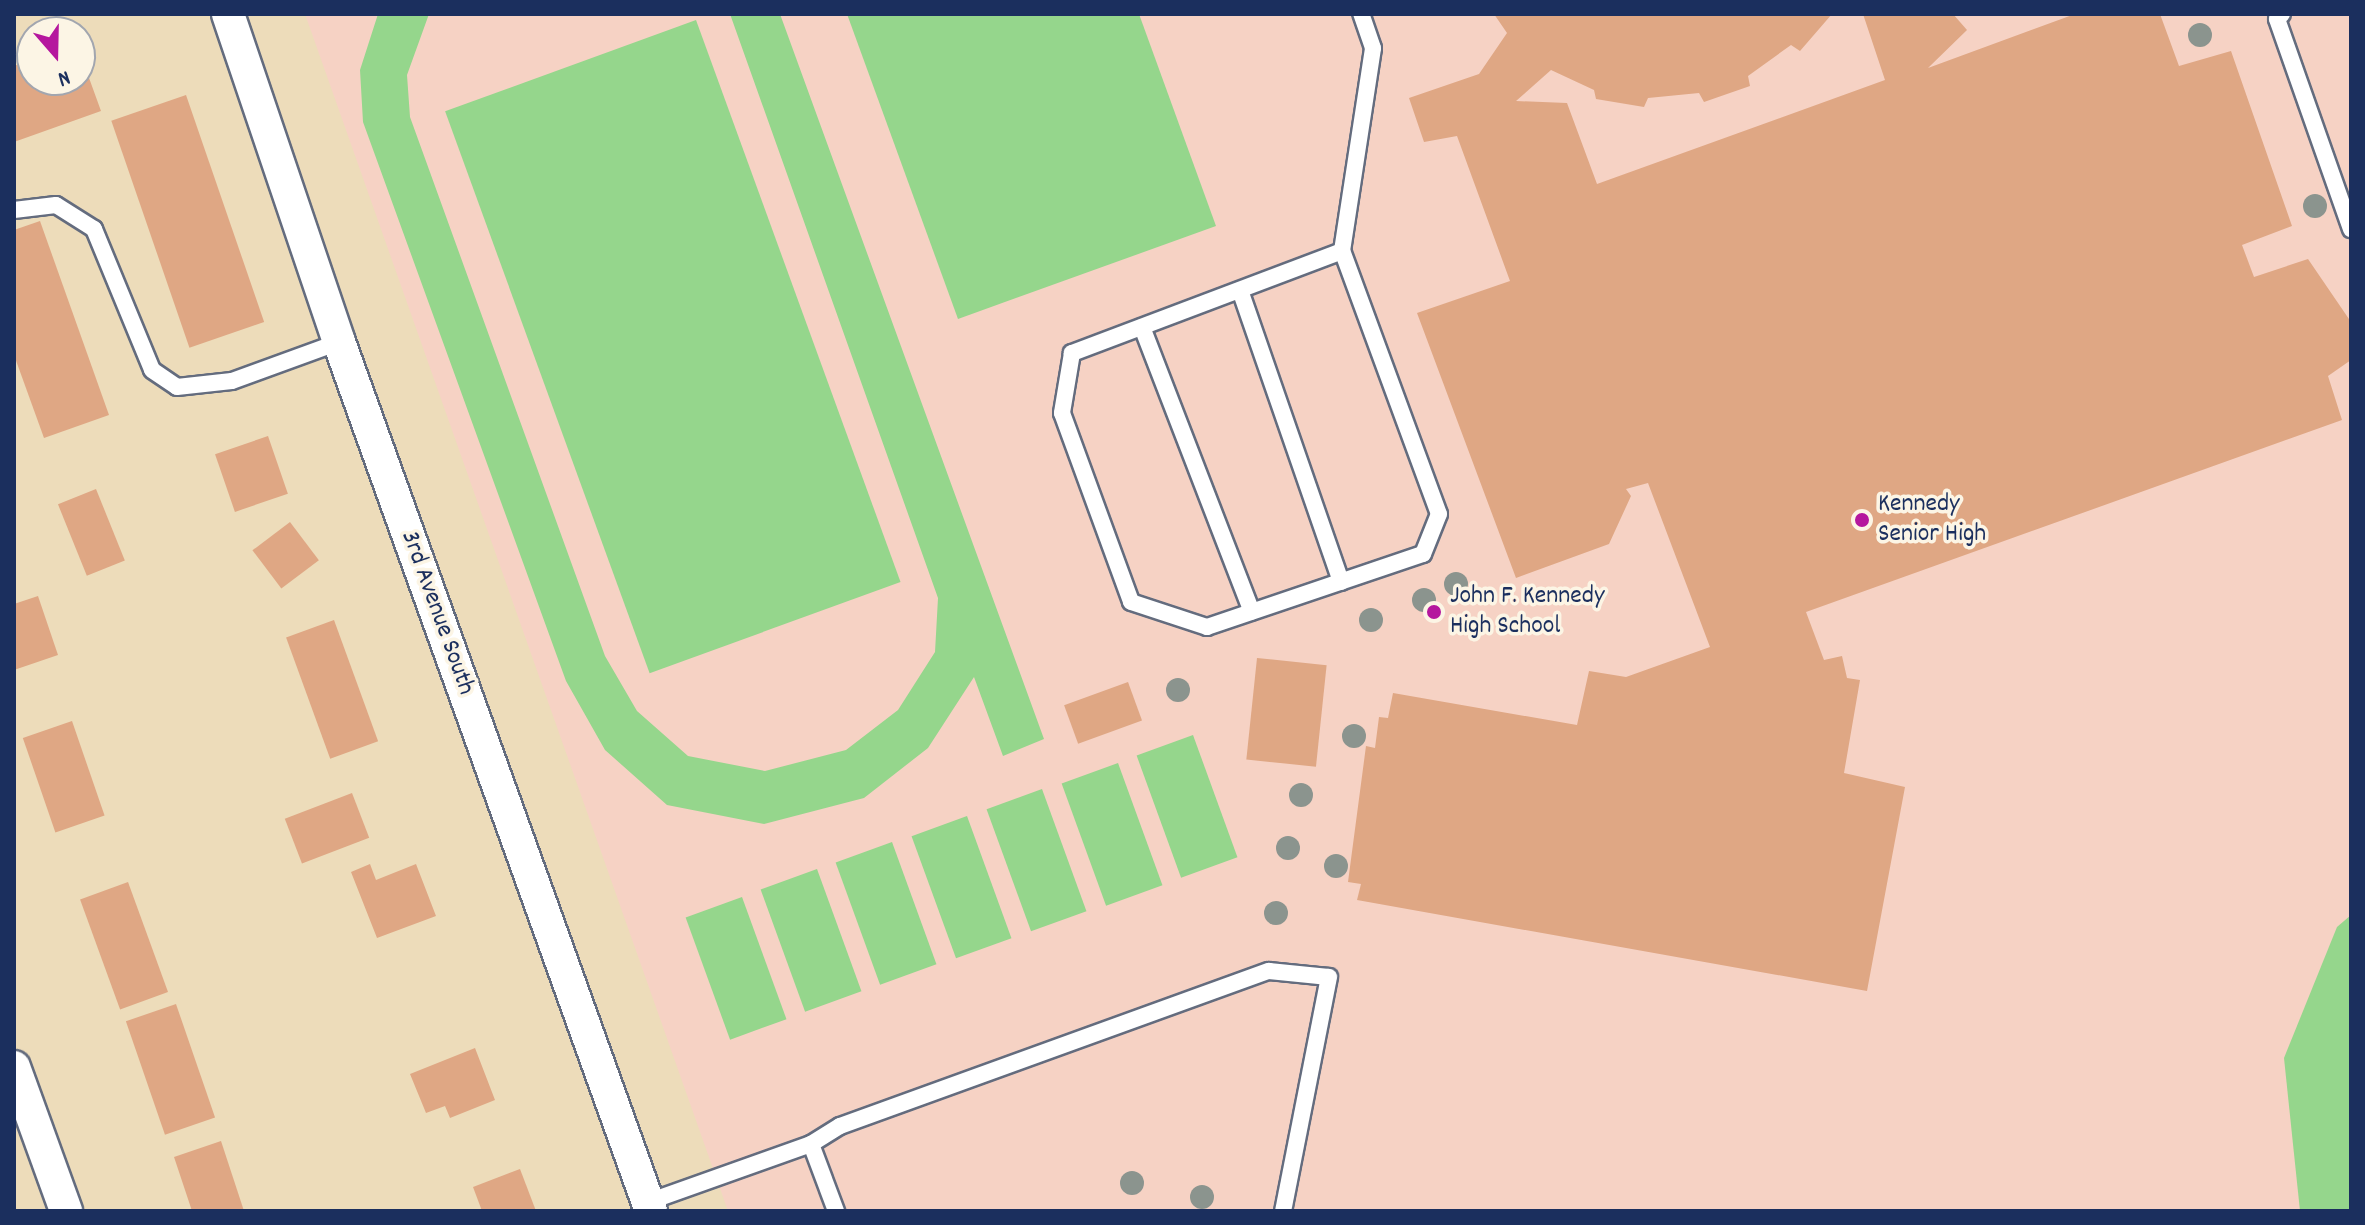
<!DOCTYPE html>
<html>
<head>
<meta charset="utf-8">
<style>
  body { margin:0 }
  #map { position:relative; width:2365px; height:1225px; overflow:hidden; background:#eddcba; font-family:Dekko,sans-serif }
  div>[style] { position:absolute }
  .built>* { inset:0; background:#f6d2c4 }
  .green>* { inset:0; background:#95d68c; transform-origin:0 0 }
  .building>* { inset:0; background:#dfa784; transform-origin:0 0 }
  .roads { filter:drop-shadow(2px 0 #646c7e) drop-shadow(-2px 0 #646c7e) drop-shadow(0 2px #646c7e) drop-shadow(0 -2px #646c7e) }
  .lane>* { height:16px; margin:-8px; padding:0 8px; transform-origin:8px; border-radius:8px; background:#fff }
  .street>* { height:32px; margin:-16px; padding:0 16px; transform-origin:16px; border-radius:16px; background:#fff }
  .trees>* { width:24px; height:24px; margin:-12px; border-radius:50%; background:#8b948e }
  .dots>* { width:22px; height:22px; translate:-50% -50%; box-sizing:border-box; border:4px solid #fcf5e5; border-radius:50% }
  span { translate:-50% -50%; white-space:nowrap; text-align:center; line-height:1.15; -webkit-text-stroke:7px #fcf5e5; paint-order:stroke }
  .poi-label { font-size:26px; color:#1b2f5e }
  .left { translate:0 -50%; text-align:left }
  .street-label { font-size:26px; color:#1b2f5e }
  .frame { position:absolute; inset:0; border:16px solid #1b2f5e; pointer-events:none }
  .north { position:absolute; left:16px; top:16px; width:80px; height:80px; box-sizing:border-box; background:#fcf5e5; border:2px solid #a2a6af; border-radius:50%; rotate:160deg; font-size:22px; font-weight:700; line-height:32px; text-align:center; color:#1b2f5e }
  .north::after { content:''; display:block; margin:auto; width:28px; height:36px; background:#b5179e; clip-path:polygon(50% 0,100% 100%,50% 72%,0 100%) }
</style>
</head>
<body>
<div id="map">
  <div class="built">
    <div style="clip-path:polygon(305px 14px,2351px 14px,2351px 1211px,728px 1211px)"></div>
  </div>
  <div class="green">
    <div style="clip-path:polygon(378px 14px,429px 14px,407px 75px,410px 117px,605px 656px,637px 711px,688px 756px,765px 771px,846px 750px,898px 710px,935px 652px,938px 598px,730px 14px,780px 14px,1044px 739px,1003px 756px,974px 677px,928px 748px,864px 798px,764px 824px,667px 805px,605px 750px,566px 681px,363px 122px,360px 70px)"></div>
    <div style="clip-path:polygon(847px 14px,1139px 14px,1216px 226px,958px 319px)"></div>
    <div style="left:696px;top:20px;width:598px;height:267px;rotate:70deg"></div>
    <div style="left:1193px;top:735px;width:130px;height:60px;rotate:70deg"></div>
    <div style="left:1118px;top:763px;width:130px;height:60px;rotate:70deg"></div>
    <div style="left:1042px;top:789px;width:130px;height:59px;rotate:70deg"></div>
    <div style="left:967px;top:816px;width:130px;height:59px;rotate:70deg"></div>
    <div style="left:892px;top:842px;width:130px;height:60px;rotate:70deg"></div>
    <div style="left:817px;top:869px;width:130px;height:60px;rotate:70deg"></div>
    <div style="left:742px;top:897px;width:130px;height:60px;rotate:70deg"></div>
    <div style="clip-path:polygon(2351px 915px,2351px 1211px,2300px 1211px,2284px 1058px,2337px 927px)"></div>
  </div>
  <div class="building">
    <div style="clip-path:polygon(1494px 14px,1832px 14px,1800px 51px,1791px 45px,1748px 76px,1750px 86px,1704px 102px,1699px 93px,1648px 98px,1644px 107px,1596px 99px,1594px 90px,1551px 70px,1516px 101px,1567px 103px,1597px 184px,1885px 80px,1863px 14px,1953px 14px,1967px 30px,1928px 68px,2075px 14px,2160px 14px,2179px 66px,2231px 51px,2292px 226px,2242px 245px,2254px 277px,2308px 259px,2351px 322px,2351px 360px,2328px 376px,2342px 420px,1806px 612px,1824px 660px,1842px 656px,1847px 678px,1860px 680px,1844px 773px,1905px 787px,1867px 991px,1357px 900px,1361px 884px,1348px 882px,1366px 746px,1375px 748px,1379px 717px,1388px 718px,1393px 693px,1577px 725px,1589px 671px,1626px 677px,1710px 647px,1648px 483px,1626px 489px,1631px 496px,1609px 544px,1516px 578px,1417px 313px,1510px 281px,1457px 136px,1424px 142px,1409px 98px,1479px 74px,1507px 33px)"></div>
    <div style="clip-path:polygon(80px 53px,101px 111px,14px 142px,14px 66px,32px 59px,32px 80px,80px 80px)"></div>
    <div style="left:186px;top:95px;width:240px;height:79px;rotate:71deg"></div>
    <div style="clip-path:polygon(40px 221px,109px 415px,44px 438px,14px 355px,14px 230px)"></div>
    <div style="left:268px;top:436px;width:61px;height:56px;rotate:71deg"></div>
    <div style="left:96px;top:489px;width:77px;height:41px;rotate:68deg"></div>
    <div style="left:290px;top:522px;width:48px;height:47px;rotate:53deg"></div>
    <div style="clip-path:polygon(38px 596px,58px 655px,14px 670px,14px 604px)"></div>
    <div style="left:334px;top:620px;width:129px;height:51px;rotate:70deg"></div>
    <div style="left:1257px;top:658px;width:70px;height:102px;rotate:6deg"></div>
    <div style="left:1128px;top:682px;width:41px;height:68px;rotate:70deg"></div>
    <div style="left:72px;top:721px;width:100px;height:52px;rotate:71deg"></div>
    <div style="left:352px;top:793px;width:48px;height:72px;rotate:69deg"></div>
    <div style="clip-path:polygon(370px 864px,376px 880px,416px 864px,436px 916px,377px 938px,351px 872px)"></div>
    <div style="left:128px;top:882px;width:117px;height:51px;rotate:70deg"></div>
    <div style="left:176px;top:1004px;width:120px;height:53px;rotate:71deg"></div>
    <div style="clip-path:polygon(475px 1048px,495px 1100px,450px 1118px,445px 1106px,426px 1113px,410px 1074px)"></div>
    <div style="clip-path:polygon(221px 1141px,244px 1211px,192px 1211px,174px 1157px)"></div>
    <div style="clip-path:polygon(520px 1169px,536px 1211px,482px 1211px,473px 1187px)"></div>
  </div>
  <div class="roads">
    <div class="lane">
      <div style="left:2282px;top:14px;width:7px;rotate:135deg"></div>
      <div style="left:2277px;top:19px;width:223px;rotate:70.6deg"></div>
      <div style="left:14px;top:210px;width:42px;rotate:-6.8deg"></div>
      <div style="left:56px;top:205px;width:45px;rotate:32.3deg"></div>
      <div style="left:94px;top:229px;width:152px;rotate:67.6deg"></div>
      <div style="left:152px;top:370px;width:30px;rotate:34deg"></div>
      <div style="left:177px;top:387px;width:55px;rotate:-6.2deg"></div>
      <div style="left:232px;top:381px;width:114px;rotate:-20deg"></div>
      <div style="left:1342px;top:251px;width:289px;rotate:159.3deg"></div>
      <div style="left:1072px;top:353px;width:61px;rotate:99.5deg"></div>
      <div style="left:1062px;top:413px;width:201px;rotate:69.9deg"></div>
      <div style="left:1131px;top:602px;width:80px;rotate:18.2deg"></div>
      <div style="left:1207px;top:627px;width:228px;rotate:-18.7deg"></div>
      <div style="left:1423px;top:554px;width:43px;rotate:-68.2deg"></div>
      <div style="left:1439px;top:514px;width:280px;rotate:-110.2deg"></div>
      <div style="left:1342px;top:251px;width:205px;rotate:-81.3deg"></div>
      <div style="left:1373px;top:48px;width:36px;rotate:-109deg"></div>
      <div style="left:1240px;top:290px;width:309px;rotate:70.9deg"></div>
      <div style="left:1142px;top:327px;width:305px;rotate:68.9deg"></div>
      <div style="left:811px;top:1144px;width:34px;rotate:-32deg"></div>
      <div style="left:840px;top:1126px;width:456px;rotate:-19.9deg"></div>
      <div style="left:1269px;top:971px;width:60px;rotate:5.7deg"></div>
      <div style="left:1329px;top:977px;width:238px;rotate:101.1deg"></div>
      <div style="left:648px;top:1202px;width:173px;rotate:-19.6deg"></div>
      <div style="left:811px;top:1144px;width:72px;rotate:69.5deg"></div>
    </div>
    <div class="street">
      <div style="left:228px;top:14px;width:346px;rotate:71.3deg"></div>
      <div style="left:339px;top:342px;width:923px;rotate:70.25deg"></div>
      <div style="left:14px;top:1067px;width:153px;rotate:70.1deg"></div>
    </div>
  </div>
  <div class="trees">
    <div style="left:2200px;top:35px"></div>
    <div style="left:2315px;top:206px"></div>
    <div style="left:1456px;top:584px"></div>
    <div style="left:1424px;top:600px"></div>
    <div style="left:1371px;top:620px"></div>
    <div style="left:1178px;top:690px"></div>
    <div style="left:1354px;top:736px"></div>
    <div style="left:1301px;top:795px"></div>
    <div style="left:1288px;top:848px"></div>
    <div style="left:1336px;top:866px"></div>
    <div style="left:1276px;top:913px"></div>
    <div style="left:1132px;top:1183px"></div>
    <div style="left:1202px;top:1197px"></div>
  </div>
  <div class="dots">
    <div style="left:1862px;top:520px;background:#b5179e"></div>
    <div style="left:1434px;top:612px;background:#b5179e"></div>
  </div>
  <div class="poi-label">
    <span class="left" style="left:1878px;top:520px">Kennedy<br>Senior High</span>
    <span class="left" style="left:1450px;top:612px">John F. Kennedy<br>High School</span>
  </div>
  <div class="street-label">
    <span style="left:437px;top:613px;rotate:70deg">3rd Avenue South</span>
  </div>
  <div class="frame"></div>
  <div class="north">N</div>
</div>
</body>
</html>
